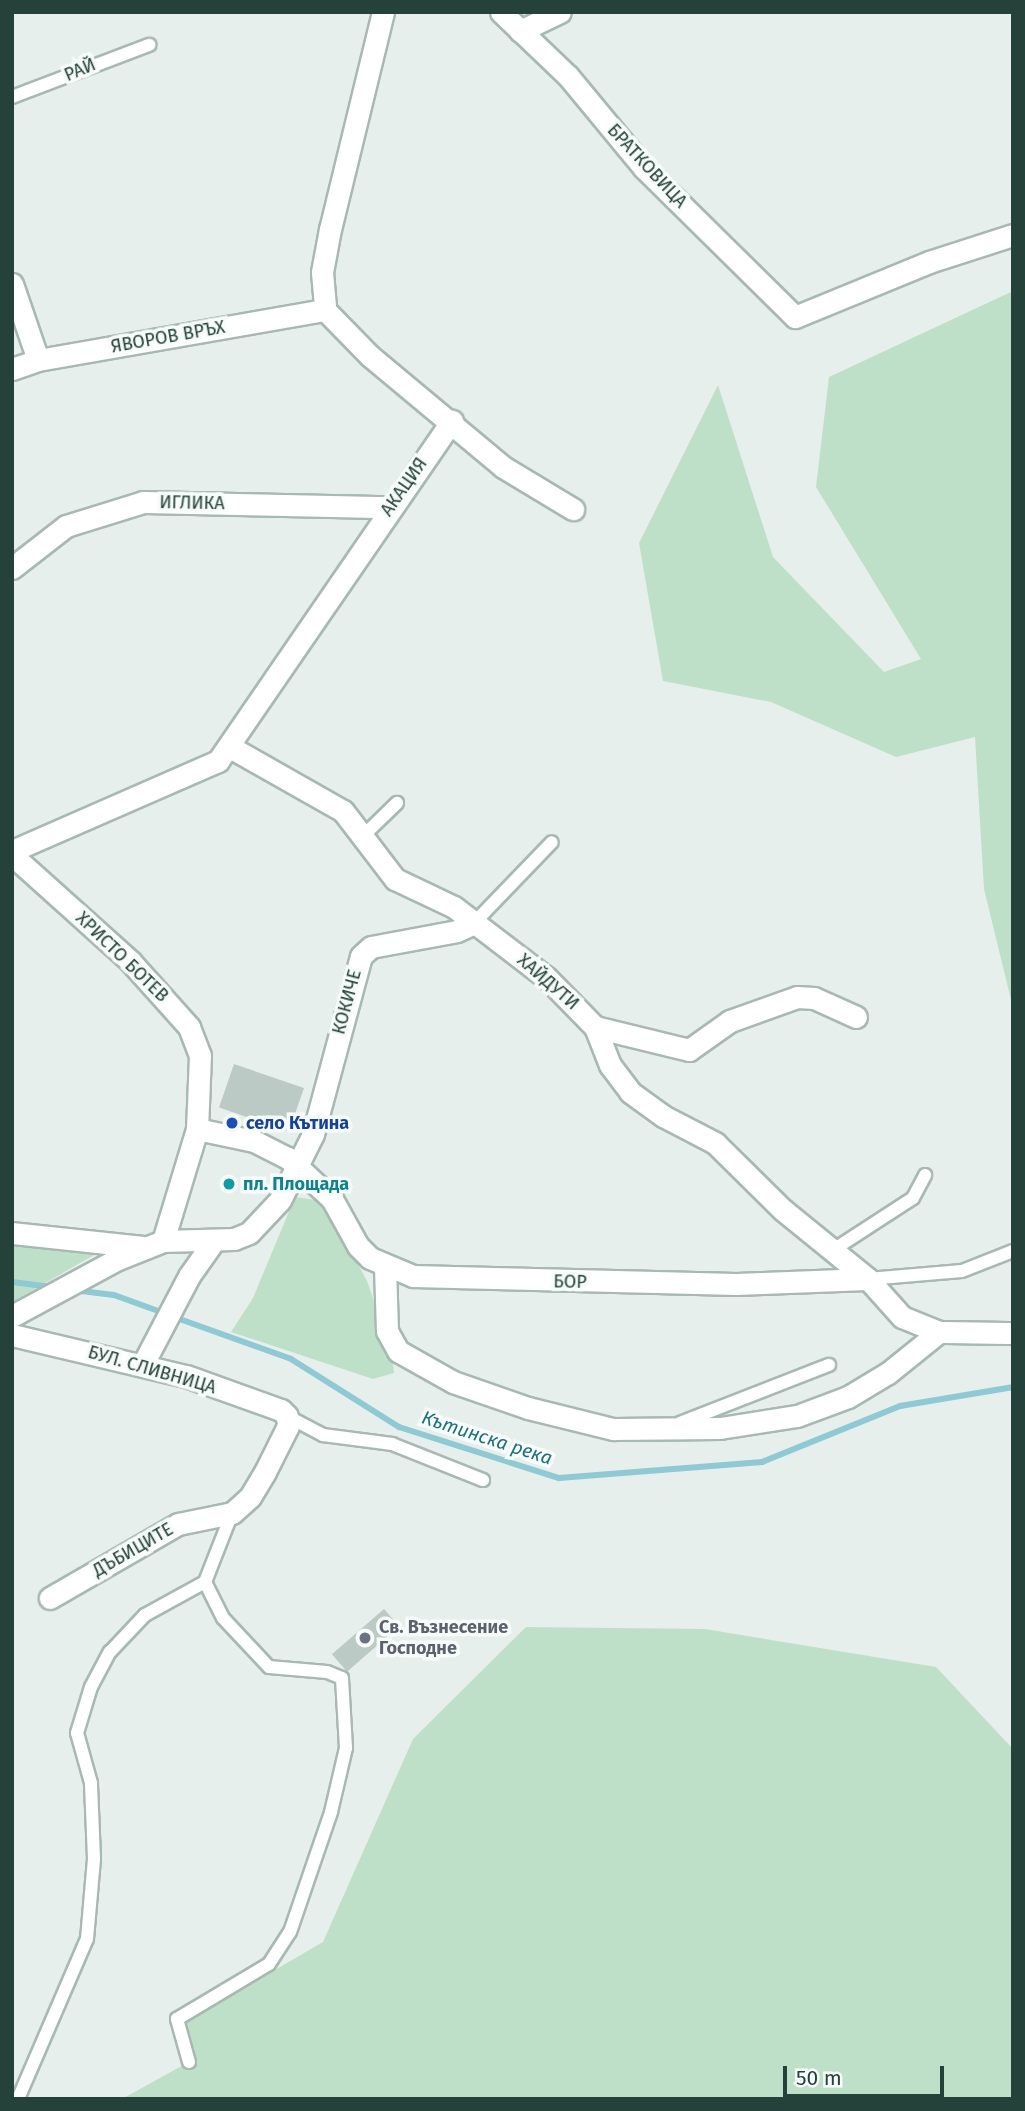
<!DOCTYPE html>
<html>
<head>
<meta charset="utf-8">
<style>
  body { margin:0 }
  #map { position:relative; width:1025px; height:2111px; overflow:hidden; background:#e6efeb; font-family:"Fira Sans",sans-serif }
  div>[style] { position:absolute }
  .green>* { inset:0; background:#bfe0c8 }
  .stream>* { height:6px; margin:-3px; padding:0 3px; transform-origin:3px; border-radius:3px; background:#8ec9d4 }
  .building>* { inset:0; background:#bbcac4; transform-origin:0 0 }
  .roads { filter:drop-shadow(2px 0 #a8b8b2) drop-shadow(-2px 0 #a8b8b2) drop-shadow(0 2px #a8b8b2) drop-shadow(0 -2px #a8b8b2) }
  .service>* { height:12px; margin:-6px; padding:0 6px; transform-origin:6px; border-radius:6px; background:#fff }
  .minor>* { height:21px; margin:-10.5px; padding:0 10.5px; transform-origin:10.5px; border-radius:10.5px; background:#fff }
  .tertiary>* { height:21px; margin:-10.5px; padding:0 10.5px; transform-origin:10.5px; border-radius:10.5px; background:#fff }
  .dots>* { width:19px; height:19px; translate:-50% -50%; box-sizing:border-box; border:4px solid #f7fbf9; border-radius:50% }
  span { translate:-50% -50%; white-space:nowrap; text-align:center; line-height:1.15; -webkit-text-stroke:7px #f7fbf9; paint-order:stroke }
  .street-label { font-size:18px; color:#24423a }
  .transit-label { font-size:18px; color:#164399; font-weight:700 }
  .left { translate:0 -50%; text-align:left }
  .culture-label { font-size:18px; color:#0d838f; font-weight:700 }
  .worship-label { font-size:18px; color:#5b616d; font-weight:700 }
  .water-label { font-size:19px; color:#1c6f80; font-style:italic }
  .frame { position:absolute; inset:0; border:14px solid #24423a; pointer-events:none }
  .scale { position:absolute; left:783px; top:2066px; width:161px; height:32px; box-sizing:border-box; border:4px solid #24423a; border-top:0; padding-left:9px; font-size:21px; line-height:24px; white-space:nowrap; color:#24423a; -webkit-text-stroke:5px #f7fbf9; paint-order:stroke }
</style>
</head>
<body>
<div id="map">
  <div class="green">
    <div style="clip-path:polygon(1013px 291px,1013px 1008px,984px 889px,975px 737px,896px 757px,771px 702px,663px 681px,639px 543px,718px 385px,773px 557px,884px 672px,921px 659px,816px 487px,829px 377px)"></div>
    <div style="clip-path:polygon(295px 1197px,315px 1200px,334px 1219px,367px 1281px,392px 1353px,394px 1373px,373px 1379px,231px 1332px,253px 1298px)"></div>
    <div style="clip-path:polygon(12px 1240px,101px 1251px,12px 1302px)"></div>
    <div style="clip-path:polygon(526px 1627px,705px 1629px,936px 1667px,1013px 1749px,1013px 2099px,122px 2099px,196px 2058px,185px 2022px,323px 1942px,413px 1739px)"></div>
  </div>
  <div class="stream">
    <div style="left:12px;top:1282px;width:40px;rotate:7.1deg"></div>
    <div style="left:73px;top:1290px;width:41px;rotate:7deg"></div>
    <div style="left:114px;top:1295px;width:53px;rotate:19.8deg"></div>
    <div style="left:174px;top:1317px;width:124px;rotate:19.7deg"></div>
    <div style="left:291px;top:1359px;width:128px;rotate:32.2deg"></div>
    <div style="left:399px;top:1427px;width:168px;rotate:17.7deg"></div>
    <div style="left:559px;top:1478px;width:204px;rotate:-4.5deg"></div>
    <div style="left:762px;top:1462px;width:149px;rotate:-22.1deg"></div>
    <div style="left:900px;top:1406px;width:115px;rotate:-9.5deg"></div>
  </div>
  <div class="building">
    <div style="left:234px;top:1064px;width:74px;height:46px;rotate:19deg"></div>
    <div style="left:384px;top:1609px;width:23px;height:69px;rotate:49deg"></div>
  </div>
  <div class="roads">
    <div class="service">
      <div style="left:12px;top:97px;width:147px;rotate:-20.8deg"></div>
      <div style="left:362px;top:837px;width:49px;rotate:-44.2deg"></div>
      <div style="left:474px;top:923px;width:112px;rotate:-46.1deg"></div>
      <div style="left:833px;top:1250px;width:95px;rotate:-33deg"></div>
      <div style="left:913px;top:1198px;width:26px;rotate:-62deg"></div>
      <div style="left:868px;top:1279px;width:94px;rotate:-4.9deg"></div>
      <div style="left:962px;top:1271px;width:55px;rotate:-21.4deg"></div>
      <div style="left:287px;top:1416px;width:41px;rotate:27.8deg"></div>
      <div style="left:323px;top:1435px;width:70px;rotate:7.4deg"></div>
      <div style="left:392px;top:1444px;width:98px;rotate:21.6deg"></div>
      <div style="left:680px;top:1423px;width:160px;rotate:-21.3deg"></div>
      <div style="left:189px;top:2062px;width:45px;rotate:-105.6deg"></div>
      <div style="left:177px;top:2019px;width:107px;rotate:-30.9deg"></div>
      <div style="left:269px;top:1964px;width:38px;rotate:-57deg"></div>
      <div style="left:290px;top:1932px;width:127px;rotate:-71.1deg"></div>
      <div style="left:331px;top:1812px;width:66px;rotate:-76.8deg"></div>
      <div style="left:346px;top:1748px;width:70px;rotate:-93.3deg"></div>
      <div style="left:342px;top:1678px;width:16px;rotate:-158deg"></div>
      <div style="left:327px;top:1672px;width:58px;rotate:-175.1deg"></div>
      <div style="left:269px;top:1667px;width:67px;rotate:-133.2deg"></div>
      <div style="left:223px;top:1618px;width:40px;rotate:-116.6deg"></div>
      <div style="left:205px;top:1582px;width:74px;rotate:-68.6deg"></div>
      <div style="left:18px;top:2099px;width:174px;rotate:-66.7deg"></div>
      <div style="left:87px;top:1939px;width:80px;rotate:-85deg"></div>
      <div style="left:94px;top:1859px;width:76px;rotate:-92.3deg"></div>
      <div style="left:91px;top:1783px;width:52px;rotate:-105.6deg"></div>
      <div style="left:77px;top:1733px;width:48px;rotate:-73.1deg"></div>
      <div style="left:91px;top:1687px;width:40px;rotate:-62deg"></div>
      <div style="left:110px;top:1652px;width:51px;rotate:-46.6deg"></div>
      <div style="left:145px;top:1615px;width:68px;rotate:-28.8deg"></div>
    </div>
    <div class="minor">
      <div style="left:383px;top:12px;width:223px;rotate:103.7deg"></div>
      <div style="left:330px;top:229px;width:44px;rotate:100.5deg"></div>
      <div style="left:322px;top:272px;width:38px;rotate:85deg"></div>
      <div style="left:325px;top:310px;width:64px;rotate:45.6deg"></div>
      <div style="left:370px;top:356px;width:173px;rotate:39.8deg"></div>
      <div style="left:503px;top:467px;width:82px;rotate:31deg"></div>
      <div style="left:501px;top:12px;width:93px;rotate:43.7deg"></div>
      <div style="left:568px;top:76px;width:119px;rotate:50.4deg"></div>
      <div style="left:644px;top:168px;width:212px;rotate:44.6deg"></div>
      <div style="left:795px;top:317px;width:145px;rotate:-22.3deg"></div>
      <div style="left:929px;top:262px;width:88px;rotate:-17.8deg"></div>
      <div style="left:520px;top:31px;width:44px;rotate:-25.4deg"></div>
      <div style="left:12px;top:284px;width:80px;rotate:71.1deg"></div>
      <div style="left:12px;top:369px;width:28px;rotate:-19deg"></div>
      <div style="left:38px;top:360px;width:291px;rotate:-9.9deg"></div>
      <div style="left:12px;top:568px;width:68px;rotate:-37.9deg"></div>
      <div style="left:66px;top:526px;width:81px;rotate:-17.3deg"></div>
      <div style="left:143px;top:502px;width:247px;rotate:1.2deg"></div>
      <div style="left:230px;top:747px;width:130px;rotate:29.5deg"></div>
      <div style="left:343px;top:811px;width:86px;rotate:52.6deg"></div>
      <div style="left:395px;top:879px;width:65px;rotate:25.4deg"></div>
      <div style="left:454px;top:907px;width:117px;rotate:37.4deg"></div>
      <div style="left:547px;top:978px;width:69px;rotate:45.6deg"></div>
      <div style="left:595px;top:1027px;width:41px;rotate:68.5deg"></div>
      <div style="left:610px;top:1065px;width:34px;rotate:53deg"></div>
      <div style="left:630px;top:1092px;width:41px;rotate:36deg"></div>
      <div style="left:663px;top:1116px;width:59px;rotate:27.4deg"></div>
      <div style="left:715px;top:1143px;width:95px;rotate:44.6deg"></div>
      <div style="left:783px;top:1210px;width:109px;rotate:39.1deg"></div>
      <div style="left:868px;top:1279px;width:51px;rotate:48.2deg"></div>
      <div style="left:902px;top:1317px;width:40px;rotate:22deg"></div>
      <div style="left:939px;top:1332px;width:74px;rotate:0.8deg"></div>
      <div style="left:12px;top:851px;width:225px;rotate:-23.6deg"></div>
      <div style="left:218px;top:761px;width:413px;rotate:-55.5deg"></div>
      <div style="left:12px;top:855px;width:159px;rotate:41.9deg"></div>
      <div style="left:130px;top:961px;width:89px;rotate:48.2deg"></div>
      <div style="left:189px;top:1027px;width:30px;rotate:69deg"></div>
      <div style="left:200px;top:1055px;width:74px;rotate:92.3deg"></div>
      <div style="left:197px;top:1129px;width:117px;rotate:106.9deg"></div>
      <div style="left:163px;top:1241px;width:71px;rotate:-1.6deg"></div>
      <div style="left:234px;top:1239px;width:16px;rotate:-22deg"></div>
      <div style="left:249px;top:1233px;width:45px;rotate:-46.8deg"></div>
      <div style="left:280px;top:1200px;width:74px;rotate:-63.4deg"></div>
      <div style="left:313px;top:1134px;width:184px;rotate:-74.9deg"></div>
      <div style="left:361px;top:956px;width:13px;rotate:-42deg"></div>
      <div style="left:371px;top:947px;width:87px;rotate:-10.5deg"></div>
      <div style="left:457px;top:931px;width:19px;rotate:-25deg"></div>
      <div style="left:595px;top:1027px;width:97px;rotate:13.7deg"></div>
      <div style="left:689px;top:1050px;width:50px;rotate:-35.3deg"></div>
      <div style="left:730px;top:1021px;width:71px;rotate:-19.7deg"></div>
      <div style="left:797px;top:997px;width:17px;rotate:3deg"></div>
      <div style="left:814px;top:998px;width:46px;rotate:24.3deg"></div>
      <div style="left:197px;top:1129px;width:58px;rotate:11.9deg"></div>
      <div style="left:254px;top:1141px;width:38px;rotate:27deg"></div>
      <div style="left:288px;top:1158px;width:60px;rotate:43deg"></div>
      <div style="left:332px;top:1199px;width:54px;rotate:61deg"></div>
      <div style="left:358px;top:1246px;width:17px;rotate:45deg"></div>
      <div style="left:370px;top:1258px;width:47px;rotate:22.7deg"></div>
      <div style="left:413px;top:1276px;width:323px;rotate:1.4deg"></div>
      <div style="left:736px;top:1284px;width:132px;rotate:-2.2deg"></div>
      <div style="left:12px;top:1233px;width:131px;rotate:6.1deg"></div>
      <div style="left:385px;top:1267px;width:64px;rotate:88.2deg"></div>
      <div style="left:387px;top:1331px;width:23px;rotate:61deg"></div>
      <div style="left:398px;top:1351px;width:63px;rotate:29.4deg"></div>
      <div style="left:453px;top:1382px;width:79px;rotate:19.1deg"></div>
      <div style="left:528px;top:1408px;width:88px;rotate:13.9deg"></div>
      <div style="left:613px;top:1429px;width:107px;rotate:-0.5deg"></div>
      <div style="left:720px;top:1428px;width:78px;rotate:-8.9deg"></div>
      <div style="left:797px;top:1416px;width:54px;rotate:-20.4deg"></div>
      <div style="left:848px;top:1397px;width:47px;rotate:-31deg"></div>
      <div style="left:888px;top:1373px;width:65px;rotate:-38.8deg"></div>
      <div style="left:12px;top:1335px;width:179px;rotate:13.3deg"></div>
      <div style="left:186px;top:1376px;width:101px;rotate:19.7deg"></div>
      <div style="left:281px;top:1410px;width:8px;rotate:45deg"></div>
      <div style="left:287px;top:1416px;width:10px;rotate:84deg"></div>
      <div style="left:288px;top:1426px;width:51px;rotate:116.6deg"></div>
      <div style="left:265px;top:1472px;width:29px;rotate:121deg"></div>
      <div style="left:250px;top:1497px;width:24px;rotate:138deg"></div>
      <div style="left:232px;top:1513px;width:55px;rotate:168.5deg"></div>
      <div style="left:178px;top:1524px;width:148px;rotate:150deg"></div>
      <div style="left:143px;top:1364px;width:99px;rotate:-62.4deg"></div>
      <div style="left:189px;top:1276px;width:42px;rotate:-54.8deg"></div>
    </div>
    <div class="tertiary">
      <div style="left:12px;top:1316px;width:120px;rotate:-28.3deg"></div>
      <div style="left:118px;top:1259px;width:48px;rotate:-21.8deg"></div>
    </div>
  </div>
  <div class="dots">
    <div style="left:232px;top:1123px;background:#1a4fb4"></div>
    <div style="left:229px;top:1184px;background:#0f9aa8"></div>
    <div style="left:365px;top:1638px;background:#6b7280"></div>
  </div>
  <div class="street-label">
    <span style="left:80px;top:70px;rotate:-23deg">РАЙ</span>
    <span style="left:647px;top:166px;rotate:47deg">БРАТКОВИЦА</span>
    <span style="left:168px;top:337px;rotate:-10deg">ЯВОРОВ ВРЪХ</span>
    <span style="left:404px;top:487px;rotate:-55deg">АКАЦИЯ</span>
    <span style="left:192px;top:503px;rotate:1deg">ИГЛИКА</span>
    <span style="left:122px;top:957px;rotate:44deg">ХРИСТО БОТЕВ</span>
    <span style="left:548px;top:982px;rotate:41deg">ХАЙДУТИ</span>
    <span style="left:347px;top:1002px;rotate:-75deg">КОКИЧЕ</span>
    <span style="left:570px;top:1282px;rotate:1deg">БОР</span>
    <span style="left:152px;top:1370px;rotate:16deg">БУЛ. СЛИВНИЦА</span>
    <span style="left:133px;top:1550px;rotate:-30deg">ДЪБИЦИТЕ</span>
  </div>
  <div class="transit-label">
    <span class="left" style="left:246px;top:1123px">село Кътина</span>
  </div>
  <div class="culture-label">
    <span class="left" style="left:243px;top:1184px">пл. Площада</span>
  </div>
  <div class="worship-label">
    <span class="left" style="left:379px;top:1638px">Св. Възнесение<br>Господне</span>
  </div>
  <div class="water-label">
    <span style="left:487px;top:1438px;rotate:18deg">Кътинска река</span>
  </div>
  <div class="frame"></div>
  <div class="scale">50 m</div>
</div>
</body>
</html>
